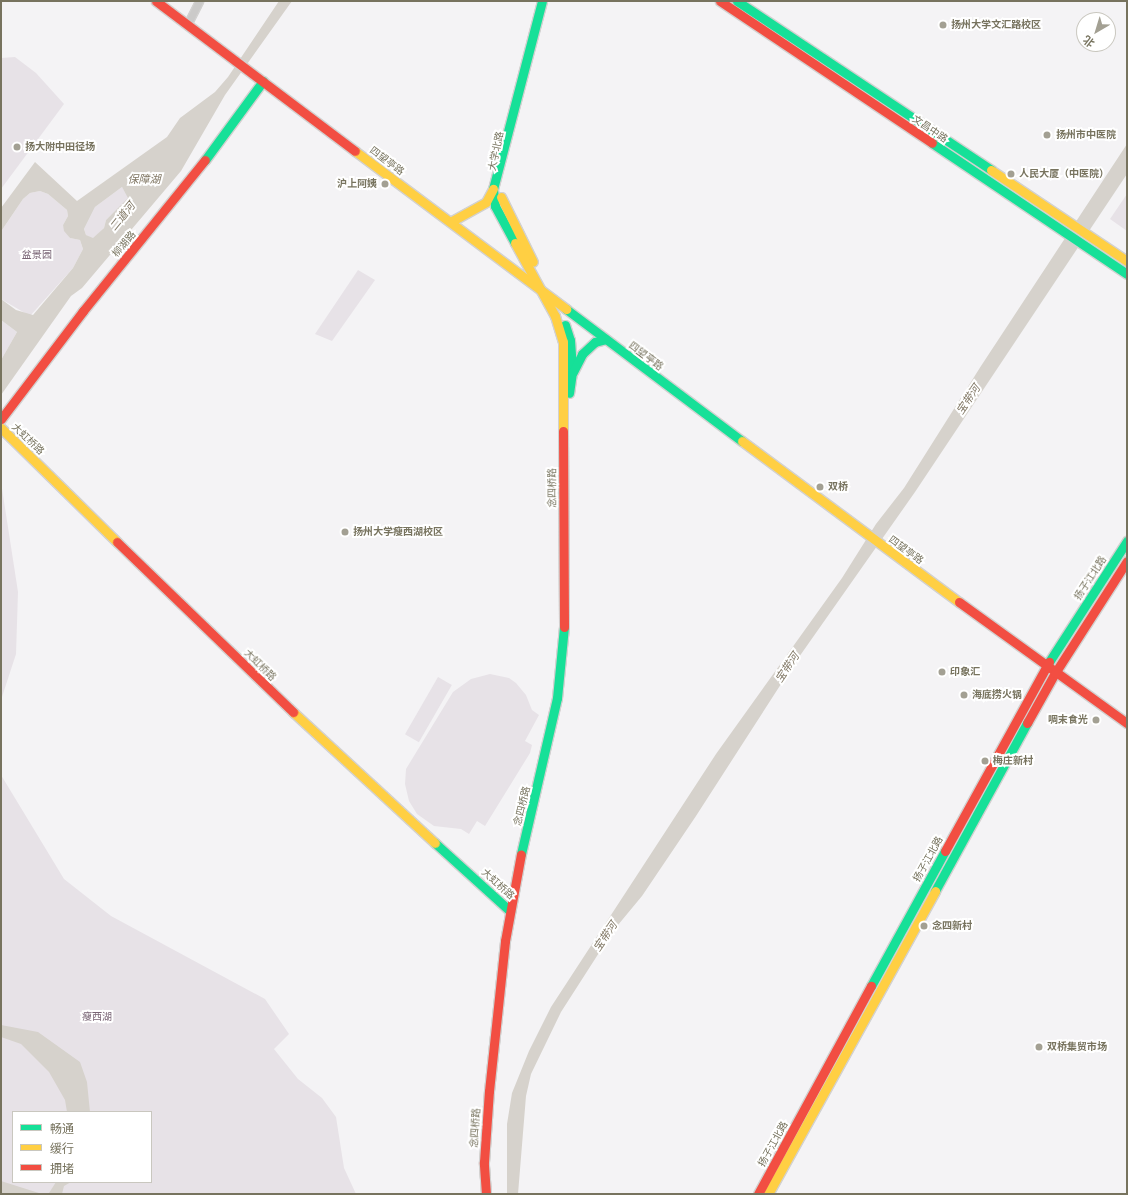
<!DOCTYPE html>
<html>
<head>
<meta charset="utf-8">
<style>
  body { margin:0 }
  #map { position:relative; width:1128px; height:1195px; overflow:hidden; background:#f4f3f5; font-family:"DejaVu Sans","Noto Sans SC",sans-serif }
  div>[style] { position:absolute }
  .green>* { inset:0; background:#e7e2e7; transform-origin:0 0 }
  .water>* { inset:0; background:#d6d2cc }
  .roads { filter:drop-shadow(1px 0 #d2d1d0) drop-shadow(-1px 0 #d2d1d0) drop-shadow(0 1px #d2d1d0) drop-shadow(0 -1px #d2d1d0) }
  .street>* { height:7px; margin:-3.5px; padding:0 3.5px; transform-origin:3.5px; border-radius:3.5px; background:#cbcac9 }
  .fast>* { height:9px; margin:-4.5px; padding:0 4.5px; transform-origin:4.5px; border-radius:4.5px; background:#16e098 }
  .slow>* { height:9px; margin:-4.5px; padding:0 4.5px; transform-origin:4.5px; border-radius:4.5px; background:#ffcf43 }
  .jam>* { height:9px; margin:-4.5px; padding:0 4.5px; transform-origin:4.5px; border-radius:4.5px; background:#f24e42 }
  .dots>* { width:11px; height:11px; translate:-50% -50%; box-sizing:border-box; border:2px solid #fff; border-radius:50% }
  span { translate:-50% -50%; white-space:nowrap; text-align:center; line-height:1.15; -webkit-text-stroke:4px #fff; paint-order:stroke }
  .poi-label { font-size:10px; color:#77735e; font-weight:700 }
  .left { translate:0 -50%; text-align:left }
  .right { translate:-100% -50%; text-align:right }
  .street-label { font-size:10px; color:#77735e }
  .park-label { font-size:10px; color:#796575 }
  .water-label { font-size:11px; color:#7f7562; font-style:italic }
  .frame { position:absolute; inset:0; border:2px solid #77735e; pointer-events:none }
  .legend { position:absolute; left:12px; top:1111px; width:140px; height:72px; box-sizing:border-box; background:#fff; border:1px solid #c9c7bf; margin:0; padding:5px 7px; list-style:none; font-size:12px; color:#77735e }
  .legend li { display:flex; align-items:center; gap:8px; height:20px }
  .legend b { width:20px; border:1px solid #c9c7bf }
  .north { position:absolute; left:1076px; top:12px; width:40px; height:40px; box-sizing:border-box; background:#fff; border:1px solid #c9c7bf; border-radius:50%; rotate:218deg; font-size:11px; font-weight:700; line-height:16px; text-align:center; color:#77735e }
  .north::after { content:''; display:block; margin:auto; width:14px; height:18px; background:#a3a093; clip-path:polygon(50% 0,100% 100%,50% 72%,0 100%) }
</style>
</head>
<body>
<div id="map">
  <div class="green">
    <div style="clip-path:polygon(15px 57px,36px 73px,64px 104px,1px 189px,1px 58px)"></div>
    <div style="clip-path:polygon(122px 187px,129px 198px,106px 220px,104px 228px,93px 239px,86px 235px,84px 229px,95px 207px)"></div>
    <div style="clip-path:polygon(40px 191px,48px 194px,67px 210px,68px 216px,63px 225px,70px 238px,80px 240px,83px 249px,73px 268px,30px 316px,1px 299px,1px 241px,2px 230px,23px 199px,30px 193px)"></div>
    <div style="clip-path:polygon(1127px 194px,1127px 231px,1110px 219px)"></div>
    <div style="clip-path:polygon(358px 270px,375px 280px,332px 341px,315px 334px)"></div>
    <div style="clip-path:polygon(1px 320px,17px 332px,1px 360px)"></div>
    <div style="clip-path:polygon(1px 482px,18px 592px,16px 654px,1px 700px)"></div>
    <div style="clip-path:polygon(490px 674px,509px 678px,516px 683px,526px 695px,532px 710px,539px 715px,525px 741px,532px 745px,530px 753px,485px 826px,477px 821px,469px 834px,461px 829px,434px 826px,417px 814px,409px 801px,405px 784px,406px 769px,453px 692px,471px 679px)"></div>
    <div style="left:438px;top:677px;width:16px;height:66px;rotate:30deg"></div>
    <div style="clip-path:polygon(evenodd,1px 775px,64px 879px,111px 916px,265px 999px,289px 1034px,274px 1049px,298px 1079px,322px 1098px,336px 1117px,344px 1168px,356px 1194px,1px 1194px,1px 775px,13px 1112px,151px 1112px,151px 1182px,13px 1182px,13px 1112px)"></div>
  </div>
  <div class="water">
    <div style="clip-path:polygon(evenodd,279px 1px,292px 1px,225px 95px,181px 171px,82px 288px,71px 296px,1px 395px,1px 360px,17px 332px,1px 320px,1px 299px,16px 310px,33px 315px,73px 268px,83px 249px,80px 240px,70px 238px,64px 231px,63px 225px,68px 216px,67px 210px,48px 194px,40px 191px,30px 193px,23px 199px,2px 230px,1px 241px,1px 208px,35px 162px,77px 201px,167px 137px,180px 118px,215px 92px,228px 77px,279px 1px,122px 187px,128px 198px,106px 220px,104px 228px,93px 238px,86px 235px,84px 229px,95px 207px,122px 187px)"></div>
    <div style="clip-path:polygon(1127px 144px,1127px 174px,915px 492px,792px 667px,696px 816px,642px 896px,613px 931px,561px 1012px,531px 1074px,526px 1096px,518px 1194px,507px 1194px,507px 1124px,512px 1093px,529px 1051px,551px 1007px,716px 754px,842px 578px,876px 524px,904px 488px,981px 366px)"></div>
    <div style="clip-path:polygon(1px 1025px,38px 1032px,80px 1062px,87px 1082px,90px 1112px,67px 1112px,65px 1100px,49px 1072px,21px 1044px,1px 1037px)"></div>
    <div style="clip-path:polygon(1px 1181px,42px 1194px,49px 1193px,56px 1182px,71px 1182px,64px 1186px,62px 1194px,1px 1194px)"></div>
  </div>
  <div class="roads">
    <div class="street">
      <div style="left:187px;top:25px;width:27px;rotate:-63deg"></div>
    </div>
    <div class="fast">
      <div style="left:737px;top:1px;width:305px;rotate:33.6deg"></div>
      <div style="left:932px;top:143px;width:235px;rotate:33.9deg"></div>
      <div style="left:205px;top:160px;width:98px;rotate:-53.7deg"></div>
      <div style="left:515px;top:243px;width:42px;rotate:-118.4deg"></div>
      <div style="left:495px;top:206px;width:17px;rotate:-97deg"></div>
      <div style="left:493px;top:189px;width:194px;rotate:-75.4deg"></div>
      <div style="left:566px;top:309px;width:220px;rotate:36.9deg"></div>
      <div style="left:565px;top:325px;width:16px;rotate:72deg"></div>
      <div style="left:570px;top:340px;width:32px;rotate:86deg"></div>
      <div style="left:572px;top:372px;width:21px;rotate:98deg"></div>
      <div style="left:573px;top:372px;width:20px;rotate:-63deg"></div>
      <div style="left:582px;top:354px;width:18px;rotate:-43deg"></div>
      <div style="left:595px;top:342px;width:11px;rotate:-15deg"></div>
      <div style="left:1049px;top:662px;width:144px;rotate:-57.2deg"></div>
      <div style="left:435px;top:843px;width:101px;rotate:42.2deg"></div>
      <div style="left:521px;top:854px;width:160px;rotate:-77deg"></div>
      <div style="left:557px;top:698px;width:71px;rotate:-84.4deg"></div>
      <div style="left:935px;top:891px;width:192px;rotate:-61.3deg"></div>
      <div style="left:871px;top:986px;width:154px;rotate:-61.3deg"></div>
    </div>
    <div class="slow">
      <div style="left:355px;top:151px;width:264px;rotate:36.8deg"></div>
      <div style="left:991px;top:170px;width:164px;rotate:33.8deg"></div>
      <div style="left:501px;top:197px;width:72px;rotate:63.8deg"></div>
      <div style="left:452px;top:221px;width:39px;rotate:-29deg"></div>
      <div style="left:486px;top:202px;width:15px;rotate:-62deg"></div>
      <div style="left:515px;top:243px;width:83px;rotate:61.3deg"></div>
      <div style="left:555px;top:316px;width:27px;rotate:73deg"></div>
      <div style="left:563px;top:342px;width:89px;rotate:90deg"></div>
      <div style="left:1px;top:428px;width:163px;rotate:44.5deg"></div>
      <div style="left:742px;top:441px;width:270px;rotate:36.6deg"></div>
      <div style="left:293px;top:712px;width:193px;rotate:42.7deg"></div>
      <div style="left:768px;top:1194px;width:346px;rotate:-61.1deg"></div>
    </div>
    <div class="jam">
      <div style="left:156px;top:1px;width:249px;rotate:37deg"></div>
      <div style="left:720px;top:1px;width:255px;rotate:33.8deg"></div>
      <div style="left:1px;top:419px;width:136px;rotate:-52.8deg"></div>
      <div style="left:83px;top:311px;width:194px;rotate:-51.1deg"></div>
      <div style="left:563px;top:431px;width:196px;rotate:89.7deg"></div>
      <div style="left:117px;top:542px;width:245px;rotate:44deg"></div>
      <div style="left:959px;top:602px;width:207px;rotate:35.8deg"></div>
      <div style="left:1027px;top:723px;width:57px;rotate:-60.8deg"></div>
      <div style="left:1055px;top:673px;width:133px;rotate:-57.3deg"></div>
      <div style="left:945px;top:851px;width:216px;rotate:-61.2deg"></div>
      <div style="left:486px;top:1194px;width:32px;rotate:-94deg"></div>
      <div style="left:484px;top:1162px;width:71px;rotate:-86deg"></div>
      <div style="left:489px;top:1091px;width:151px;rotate:-83.9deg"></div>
      <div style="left:505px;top:941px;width:88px;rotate:-79.6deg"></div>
      <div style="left:758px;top:1194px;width:237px;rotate:-61.5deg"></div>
    </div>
  </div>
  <div class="dots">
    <div style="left:943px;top:25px;background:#a3a093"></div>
    <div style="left:1047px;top:135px;background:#a3a093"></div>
    <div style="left:17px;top:147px;background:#a3a093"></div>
    <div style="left:1011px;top:174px;background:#a3a093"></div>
    <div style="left:385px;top:184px;background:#a3a093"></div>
    <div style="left:820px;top:487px;background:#a3a093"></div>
    <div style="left:345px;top:532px;background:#a3a093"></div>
    <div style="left:942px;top:672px;background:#a3a093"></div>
    <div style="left:964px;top:695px;background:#a3a093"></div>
    <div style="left:1096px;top:720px;background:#a3a093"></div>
    <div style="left:985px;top:761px;background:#a3a093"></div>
    <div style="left:924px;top:926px;background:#a3a093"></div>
    <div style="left:1039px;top:1047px;background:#a3a093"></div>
  </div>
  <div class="poi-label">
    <span class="left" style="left:951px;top:25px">扬州大学文汇路校区</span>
    <span class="left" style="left:1056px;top:135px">扬州市中医院</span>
    <span class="left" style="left:25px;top:147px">扬大附中田径场</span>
    <span class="left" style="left:1019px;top:174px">人民大厦（中医院）</span>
    <span class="right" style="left:377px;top:184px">沪上阿姨</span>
    <span class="left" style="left:828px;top:487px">双桥</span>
    <span class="left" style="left:353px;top:532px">扬州大学瘦西湖校区</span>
    <span class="left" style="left:950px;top:672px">印象汇</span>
    <span class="left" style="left:972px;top:695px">海底捞火锅</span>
    <span class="right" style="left:1088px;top:720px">啁末食光</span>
    <span class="left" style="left:993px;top:761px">梅庄新村</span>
    <span class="left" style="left:932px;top:926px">念四新村</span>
    <span class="left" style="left:1047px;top:1047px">双桥集贸市场</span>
  </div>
  <div class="street-label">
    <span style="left:930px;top:129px;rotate:34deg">文昌中路</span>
    <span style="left:496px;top:151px;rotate:-78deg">大学北路</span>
    <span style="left:387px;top:161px;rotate:37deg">四望亭路</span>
    <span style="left:124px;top:244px;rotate:-50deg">柳湖路</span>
    <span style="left:646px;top:356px;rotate:37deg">四望亭路</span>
    <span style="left:28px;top:439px;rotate:44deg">大虹桥路</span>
    <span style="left:552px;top:488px;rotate:-90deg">念四桥路</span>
    <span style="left:906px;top:550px;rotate:36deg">四望亭路</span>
    <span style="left:1090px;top:578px;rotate:-57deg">扬子江北路</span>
    <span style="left:260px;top:665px;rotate:44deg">大虹桥路</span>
    <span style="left:522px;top:806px;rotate:-76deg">念四桥路</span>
    <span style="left:928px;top:859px;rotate:-61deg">扬子江北路</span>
    <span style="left:498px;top:884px;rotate:42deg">大虹桥路</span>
    <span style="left:475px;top:1128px;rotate:-86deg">念四桥路</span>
    <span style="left:773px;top:1144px;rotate:-61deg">扬子江北路</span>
  </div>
  <div class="park-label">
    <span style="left:37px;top:255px">盆景园</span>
    <span style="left:97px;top:1017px">瘦西湖</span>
  </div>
  <div class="water-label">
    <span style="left:144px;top:180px">保障湖</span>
    <span style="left:123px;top:217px;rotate:-51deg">二道河</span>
    <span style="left:969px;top:400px;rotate:-56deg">宝带河</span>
    <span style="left:788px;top:668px;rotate:-56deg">宝带河</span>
    <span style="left:606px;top:937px;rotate:-56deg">宝带河</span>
  </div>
  <div class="frame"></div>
  <ul class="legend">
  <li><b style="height:5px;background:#16e098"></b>畅通</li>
  <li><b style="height:5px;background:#ffcf43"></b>缓行</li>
  <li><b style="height:5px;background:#f24e42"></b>拥堵</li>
  </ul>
  <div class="north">北</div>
</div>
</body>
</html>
